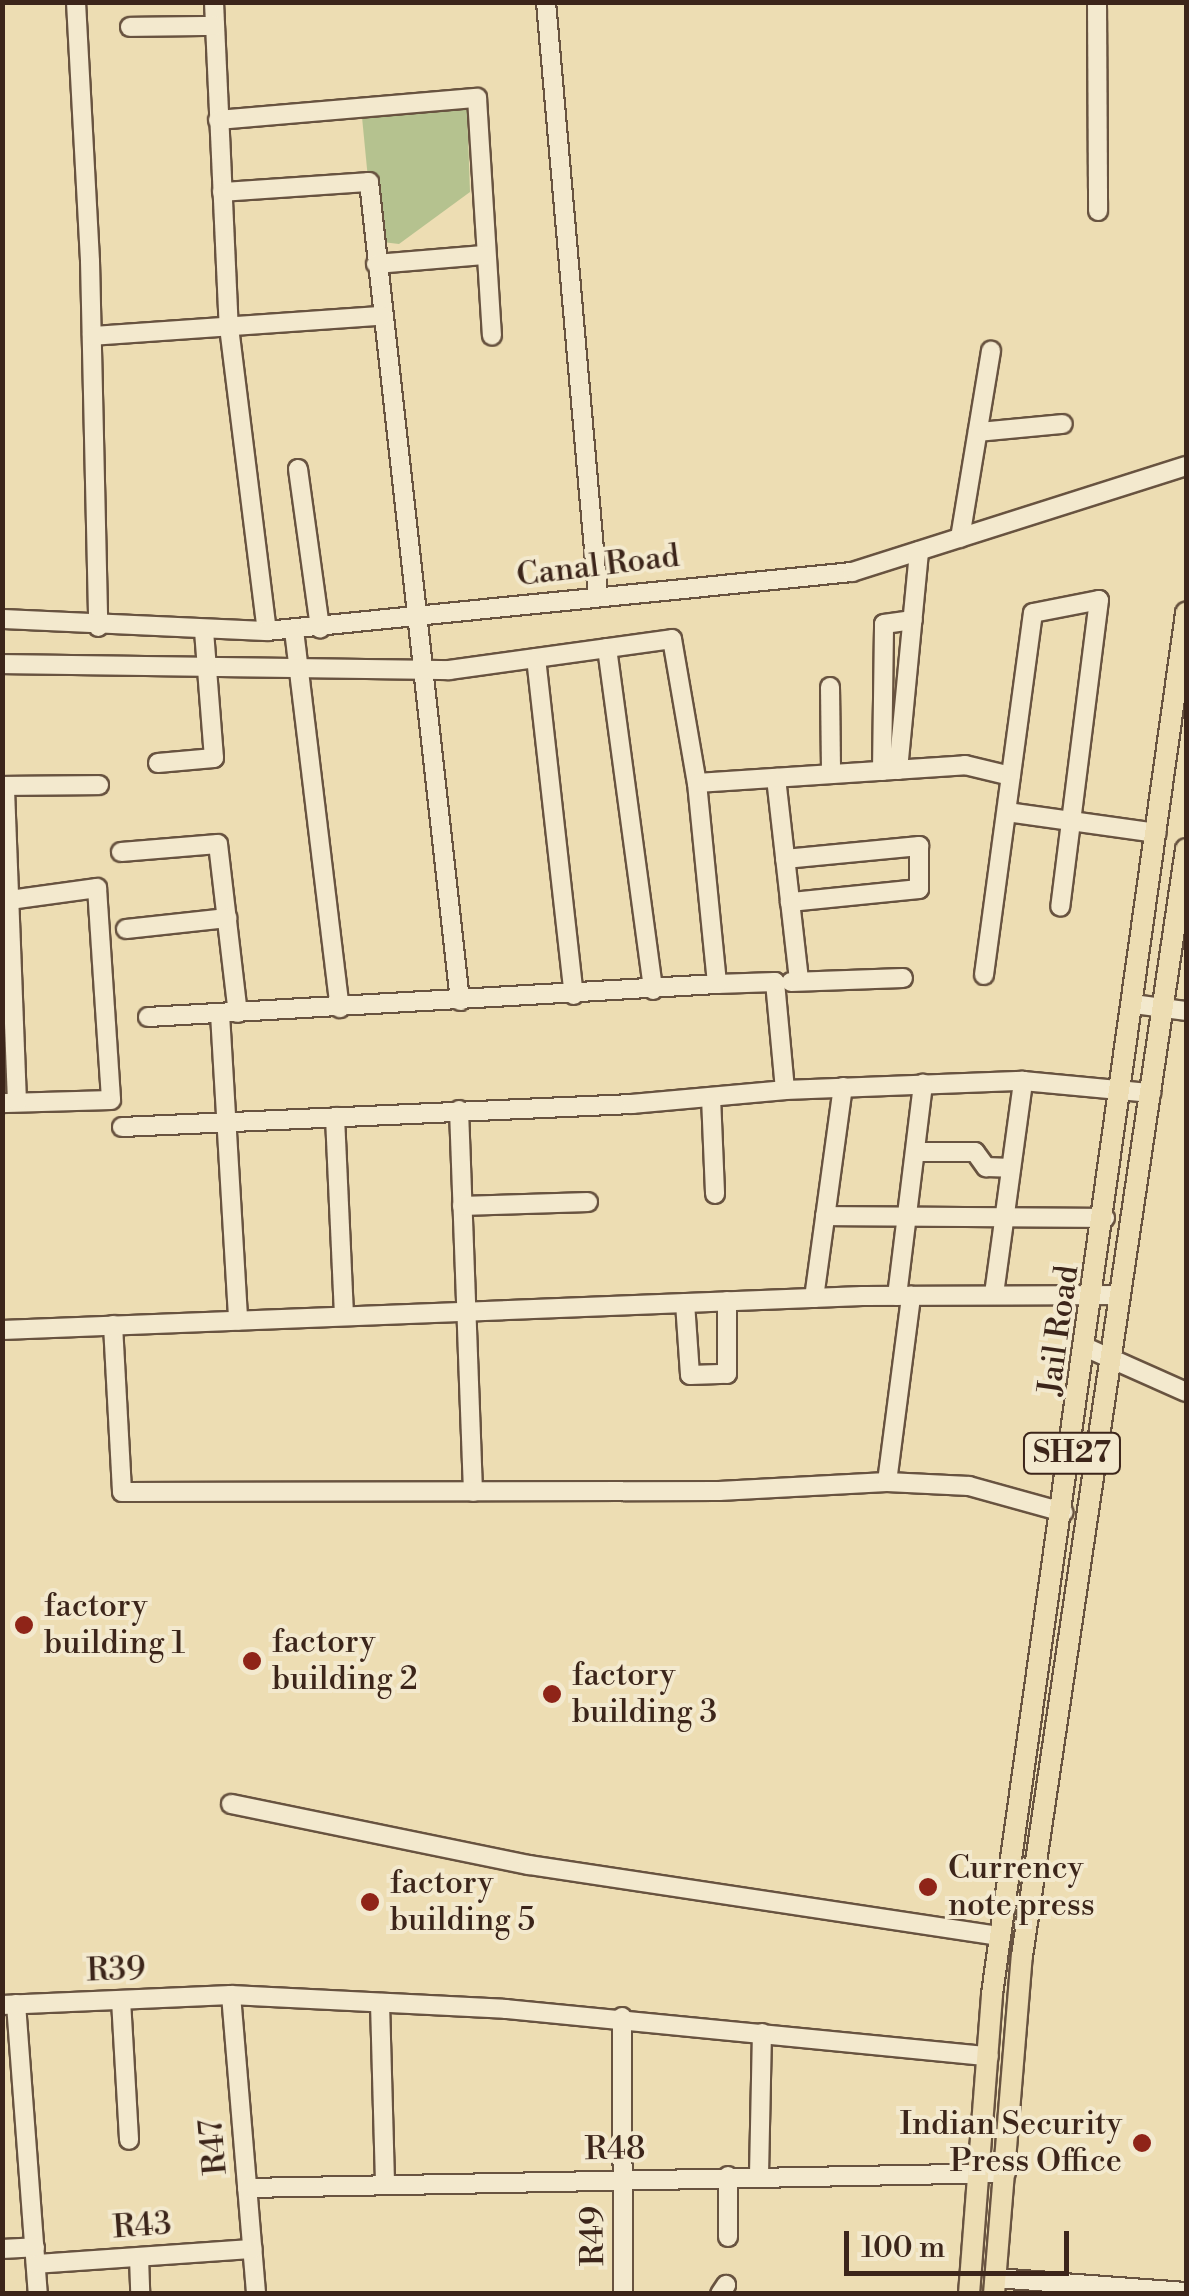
<!DOCTYPE html>
<html>
<head>
<meta charset="utf-8">
<style>
  body { margin:0 }
  #map { position:relative; width:1189px; height:2296px; overflow:hidden; background:#edddb3; font-family:"Libre Bodoni",serif }
  div>[style] { position:absolute }
  .green>* { inset:0; background:#b5c28f }
  .roads { filter:drop-shadow(2px 0 #685340) drop-shadow(-2px 0 #685340) drop-shadow(0 2px #685340) drop-shadow(0 -2px #685340) }
  .minor>* { height:18px; margin:-9px; padding:0 9px; transform-origin:9px; border-radius:9px; background:#f3e9ce }
  .major>* { height:20px; margin:-10px; padding:0 10px; transform-origin:10px; border-radius:10px; background:#edddb3 }
  .dots>* { width:28px; height:28px; translate:-50% -50%; box-sizing:border-box; border:5px solid #f3e9ce; border-radius:50% }
  span { translate:-50% -50%; white-space:nowrap; text-align:center; line-height:1.15; -webkit-text-stroke:8px #f3e9ce; paint-order:stroke }
  .shield-label span { padding:2px 8px; background:#f3e9ce; border:2px solid; border-radius:8px; -webkit-text-stroke-width:0 }
  .shield-label { font-size:30px; color:#3c251a; font-weight:700 }
  .street-label { font-size:32px; color:#3c251a }
  .poi-label { font-size:32px; color:#3c251a }
  .left { translate:0 -50%; text-align:left }
  .right { translate:-100% -50%; text-align:right }
  .frame { position:absolute; inset:0; border:5px solid #3c251a; pointer-events:none }
  .scale { position:absolute; left:844px; top:2231px; width:225px; height:45px; box-sizing:border-box; border:5px solid #3c251a; border-top:0; padding-left:12px; font-size:30px; line-height:35px; white-space:nowrap; color:#3c251a; -webkit-text-stroke:8px #f3e9ce; paint-order:stroke }
</style>
</head>
<body>
<div id="map">
  <div class="green">
    <div style="clip-path:polygon(467px 108px,470px 192px,399px 244px,374px 241px,362px 117px)"></div>
  </div>
  <div class="roads">
    <div class="minor">
      <div style="left:76px;top:2px;width:259px;rotate:86.9deg"></div>
      <div style="left:90px;top:261px;width:366px;rotate:88.7deg"></div>
      <div style="left:214px;top:2px;width:325px;rotate:87.4deg"></div>
      <div style="left:229px;top:327px;width:306px;rotate:82.9deg"></div>
      <div style="left:546px;top:2px;width:595px;rotate:84.99deg"></div>
      <div style="left:1097px;top:2px;width:209px;rotate:89.7deg"></div>
      <div style="left:130px;top:27px;width:85px;rotate:-0.7deg"></div>
      <div style="left:218px;top:120px;width:260px;rotate:-4.9deg"></div>
      <div style="left:477px;top:98px;width:238px;rotate:86.4deg"></div>
      <div style="left:222px;top:192px;width:147px;rotate:-3.9deg"></div>
      <div style="left:369px;top:182px;width:824px;rotate:83.66deg"></div>
      <div style="left:376px;top:264px;width:108px;rotate:-4.8deg"></div>
      <div style="left:92px;top:336px;width:290px;rotate:-4deg"></div>
      <div style="left:978px;top:432px;width:85px;rotate:-5.4deg"></div>
      <div style="left:298px;top:469px;width:161px;rotate:82.1deg"></div>
      <div style="left:960px;top:538px;width:190px;rotate:-80.6deg"></div>
      <div style="left:2px;top:619px;width:265px;rotate:2.6deg"></div>
      <div style="left:267px;top:631px;width:588px;rotate:-5.76deg"></div>
      <div style="left:852px;top:572px;width:350px;rotate:-17.6deg"></div>
      <div style="left:294px;top:630px;width:381px;rotate:83.1deg"></div>
      <div style="left:607px;top:648px;width:345px;rotate:82.3deg"></div>
      <div style="left:536px;top:658px;width:339px;rotate:83.6deg"></div>
      <div style="left:2px;top:664px;width:447px;rotate:0.8deg"></div>
      <div style="left:449px;top:670px;width:225px;rotate:-7.9deg"></div>
      <div style="left:672px;top:639px;width:146px;rotate:80.2deg"></div>
      <div style="left:697px;top:783px;width:202px;rotate:84.3deg"></div>
      <div style="left:717px;top:984px;width:58px;rotate:-2deg"></div>
      <div style="left:775px;top:982px;width:108px;rotate:84.7deg"></div>
      <div style="left:785px;top:1090px;width:238px;rotate:-2.2deg"></div>
      <div style="left:1023px;top:1081px;width:129px;rotate:5.4deg"></div>
      <div style="left:830px;top:687px;width:87px;rotate:89.3deg"></div>
      <div style="left:158px;top:763px;width:56px;rotate:-5.1deg"></div>
      <div style="left:214px;top:758px;width:127px;rotate:-94.5deg"></div>
      <div style="left:898px;top:770px;width:220px;rotate:-84.5deg"></div>
      <div style="left:882px;top:771px;width:147px;rotate:-89.2deg"></div>
      <div style="left:884px;top:624px;width:29px;rotate:-8deg"></div>
      <div style="left:776px;top:778px;width:204px;rotate:83.5deg"></div>
      <div style="left:697px;top:783px;width:269px;rotate:-3.8deg"></div>
      <div style="left:965px;top:765px;width:47px;rotate:13.4deg"></div>
      <div style="left:1007px;top:812px;width:151px;rotate:8deg"></div>
      <div style="left:121px;top:852px;width:97px;rotate:-4.7deg"></div>
      <div style="left:218px;top:844px;width:170px;rotate:83.3deg"></div>
      <div style="left:785px;top:859px;width:135px;rotate:-5.5deg"></div>
      <div style="left:919px;top:846px;width:43px;rotate:90deg"></div>
      <div style="left:919px;top:889px;width:130px;rotate:174.2deg"></div>
      <div style="left:2px;top:901px;width:96px;rotate:-7.8deg"></div>
      <div style="left:97px;top:888px;width:212px;rotate:86.2deg"></div>
      <div style="left:111px;top:1100px;width:109px;rotate:178.4deg"></div>
      <div style="left:126px;top:929px;width:102px;rotate:-6.2deg"></div>
      <div style="left:984px;top:975px;width:365px;rotate:-82.3deg"></div>
      <div style="left:1033px;top:613px;width:67px;rotate:-11.1deg"></div>
      <div style="left:1099px;top:600px;width:309px;rotate:97.2deg"></div>
      <div style="left:791px;top:982px;width:112px;rotate:-2deg"></div>
      <div style="left:1134px;top:1004px;width:52px;rotate:7.7deg"></div>
      <div style="left:220px;top:1014px;width:307px;rotate:86.6deg"></div>
      <div style="left:148px;top:1017px;width:570px;rotate:-3.32deg"></div>
      <div style="left:711px;top:1097px;width:97px;rotate:87.6deg"></div>
      <div style="left:17px;top:1102px;width:316px;rotate:-92.2deg"></div>
      <div style="left:5px;top:786px;width:94px;rotate:-0.6deg"></div>
      <div style="left:459px;top:1110px;width:382px;rotate:87.9deg"></div>
      <div style="left:335px;top:1117px;width:199px;rotate:87.4deg"></div>
      <div style="left:122px;top:1127px;width:511px;rotate:-2.58deg"></div>
      <div style="left:632px;top:1104px;width:154px;rotate:-5.2deg"></div>
      <div style="left:915px;top:1152px;width:60px"></div>
      <div style="left:975px;top:1152px;width:19px;rotate:54deg"></div>
      <div style="left:986px;top:1167px;width:25px;rotate:2deg"></div>
      <div style="left:462px;top:1206px;width:126px;rotate:-1.8deg"></div>
      <div style="left:825px;top:1216px;width:280px;rotate:0.4deg"></div>
      <div style="left:994px;top:1294px;width:215px;rotate:-82.2deg"></div>
      <div style="left:897px;top:1296px;width:214px;rotate:-83deg"></div>
      <div style="left:814px;top:1298px;width:213px;rotate:-82.2deg"></div>
      <div style="left:685px;top:1303px;width:72px;rotate:86deg"></div>
      <div style="left:690px;top:1375px;width:37px;rotate:-2deg"></div>
      <div style="left:727px;top:1374px;width:73px;rotate:-90deg"></div>
      <div style="left:113px;top:1325px;width:167px;rotate:86.9deg"></div>
      <div style="left:122px;top:1492px;width:597px;rotate:-0.1deg"></div>
      <div style="left:719px;top:1491px;width:168px;rotate:-3.1deg"></div>
      <div style="left:887px;top:1482px;width:188px;rotate:-82.6deg"></div>
      <div style="left:2px;top:1330px;width:861px;rotate:-2.26deg"></div>
      <div style="left:862px;top:1296px;width:256px;rotate:-0.2deg"></div>
      <div style="left:1087px;top:1348px;width:108px;rotate:24deg"></div>
      <div style="left:887px;top:1482px;width:82px;rotate:2.8deg"></div>
      <div style="left:969px;top:1486px;width:98px;rotate:15.5deg"></div>
      <div style="left:231px;top:1804px;width:304px;rotate:11.6deg"></div>
      <div style="left:529px;top:1865px;width:477px;rotate:8.6deg"></div>
      <div style="left:231px;top:1995px;width:300px;rotate:85.2deg"></div>
      <div style="left:121px;top:2000px;width:140px;rotate:86.7deg"></div>
      <div style="left:380px;top:2003px;width:181px;rotate:88.4deg"></div>
      <div style="left:16px;top:2004px;width:291px;rotate:85.7deg"></div>
      <div style="left:2px;top:2005px;width:229px;rotate:-2.5deg"></div>
      <div style="left:231px;top:1995px;width:275px;rotate:2.9deg"></div>
      <div style="left:506px;top:2009px;width:485px;rotate:5.6deg"></div>
      <div style="left:622px;top:2017px;width:277px;rotate:89.8deg"></div>
      <div style="left:759px;top:2175px;width:142px;rotate:-88.8deg"></div>
      <div style="left:728px;top:2176px;width:61px;rotate:90deg"></div>
      <div style="left:247px;top:2188px;width:759px;rotate:-1.13deg"></div>
      <div style="left:2px;top:2249px;width:33px;rotate:-3deg"></div>
      <div style="left:139px;top:2257px;width:37px;rotate:88deg"></div>
      <div style="left:36px;top:2264px;width:217px;rotate:-4deg"></div>
      <div style="left:995px;top:2278px;width:192px;rotate:4.2deg"></div>
      <div style="left:720px;top:2294px;width:11px;rotate:-56deg"></div>
    </div>
    <div class="major">
      <div style="left:969px;top:2294px;width:301px;rotate:-85.6deg"></div>
      <div style="left:992px;top:1994px;width:1395px;rotate:-82deg"></div>
      <div style="left:994px;top:2294px;width:339px;rotate:-85.3deg"></div>
      <div style="left:1022px;top:1956px;width:1119px;rotate:-81.57deg"></div>
    </div>
  </div>
  <div class="dots">
    <div style="left:24px;top:1625px;background:#8f2418"></div>
    <div style="left:252px;top:1661px;background:#8f2418"></div>
    <div style="left:552px;top:1694px;background:#8f2418"></div>
    <div style="left:928px;top:1887px;background:#8f2418"></div>
    <div style="left:370px;top:1902px;background:#8f2418"></div>
    <div style="left:1142px;top:2143px;background:#8f2418"></div>
  </div>
  <div class="shield-label">
    <span style="left:1072px;top:1453px">SH27</span>
  </div>
  <div class="street-label">
    <span style="left:598px;top:566px;rotate:-7deg">Canal Road</span>
    <span style="left:1059px;top:1330px;rotate:-82deg">Jail Road</span>
    <span style="left:116px;top:1970px;rotate:-2deg">R39</span>
    <span style="left:214px;top:2147px;rotate:-95deg">R47</span>
    <span style="left:615px;top:2149px;rotate:-1deg">R48</span>
    <span style="left:142px;top:2226px;rotate:-4deg">R43</span>
    <span style="left:593px;top:2236px;rotate:-91deg">R49</span>
  </div>
  <div class="poi-label">
    <span class="left" style="left:44px;top:1625px">factory<br>building 1</span>
    <span class="left" style="left:272px;top:1661px">factory<br>building 2</span>
    <span class="left" style="left:572px;top:1694px">factory<br>building 3</span>
    <span class="left" style="left:948px;top:1887px">Currency<br>note press</span>
    <span class="left" style="left:390px;top:1902px">factory<br>building 5</span>
    <span class="right" style="left:1122px;top:2143px">Indian Security<br>Press Office</span>
  </div>
  <div class="frame"></div>
  <div class="scale">100 m</div>
</div>
</body>
</html>
